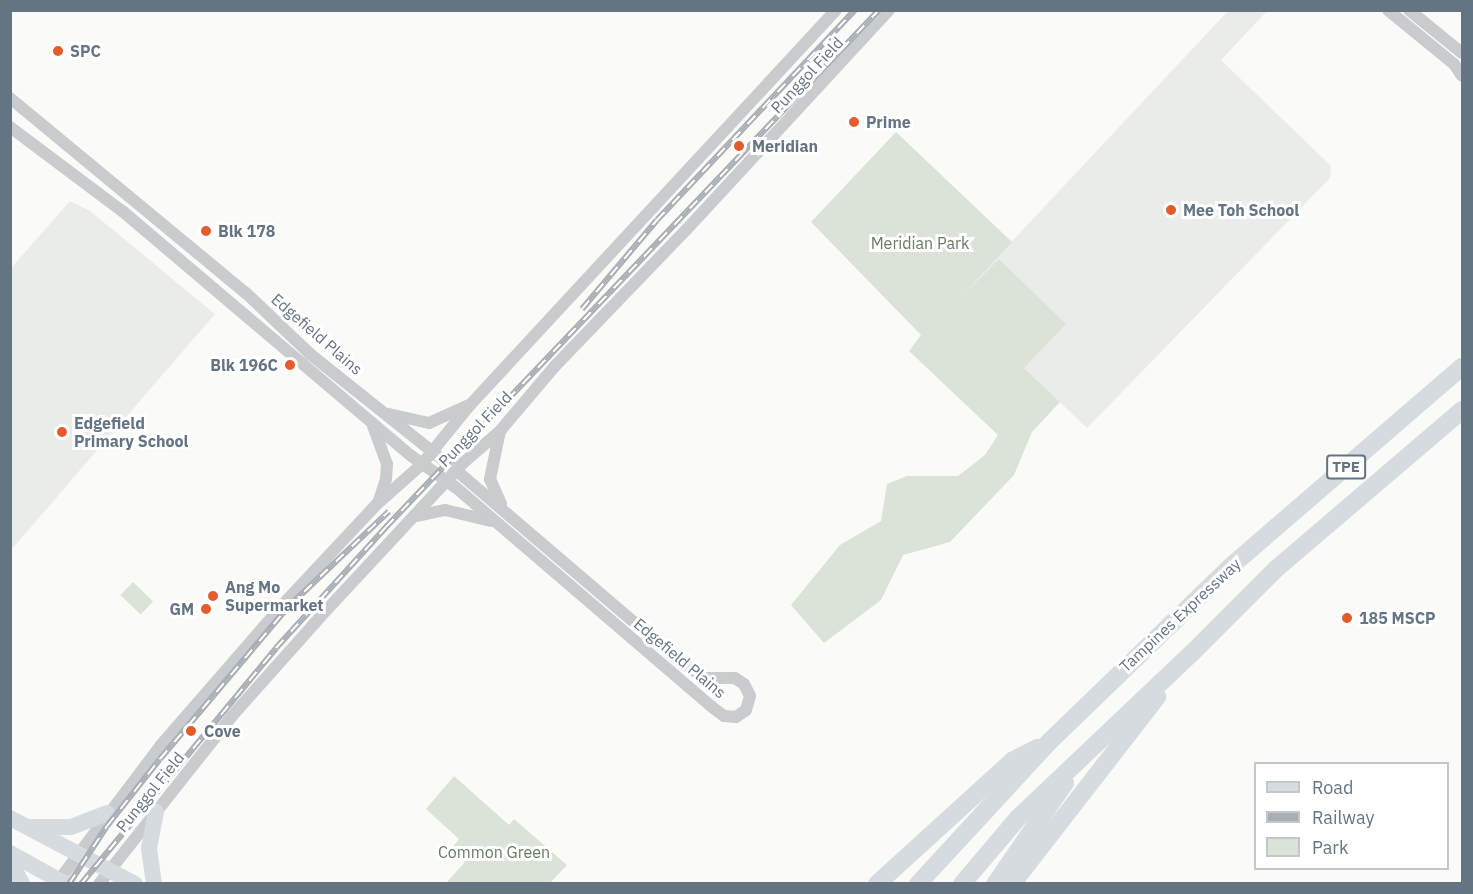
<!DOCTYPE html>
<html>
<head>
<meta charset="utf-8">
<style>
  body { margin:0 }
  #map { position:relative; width:1473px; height:894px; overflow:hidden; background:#fafaf7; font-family:"IBM Plex Sans",sans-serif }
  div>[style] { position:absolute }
  .built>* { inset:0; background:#eaecea }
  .green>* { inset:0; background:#dbe2d8; transform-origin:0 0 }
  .minor>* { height:12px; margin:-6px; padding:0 6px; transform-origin:6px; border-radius:6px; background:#c8cccf }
  .major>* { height:16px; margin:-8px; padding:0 8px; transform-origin:8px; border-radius:8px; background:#d6dbdf }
  .highway>* { height:18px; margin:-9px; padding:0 9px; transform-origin:9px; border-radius:9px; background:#d6dbdf }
  .rail>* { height:6px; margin-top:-3px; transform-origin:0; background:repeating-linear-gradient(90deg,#fff 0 11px,#a8aeb4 0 22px); box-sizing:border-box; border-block:2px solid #a8aeb4 }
  .dots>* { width:16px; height:16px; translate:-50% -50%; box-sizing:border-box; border:3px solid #fff; border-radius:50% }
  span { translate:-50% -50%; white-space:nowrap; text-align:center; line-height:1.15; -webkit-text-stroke:6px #fff; paint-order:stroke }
  .shield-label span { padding:2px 4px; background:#fff; border:2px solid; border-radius:4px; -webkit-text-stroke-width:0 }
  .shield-label { font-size:15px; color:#647483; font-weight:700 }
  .poi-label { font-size:16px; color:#647483; font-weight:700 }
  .left { translate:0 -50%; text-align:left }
  .right { translate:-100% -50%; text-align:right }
  .street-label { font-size:16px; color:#647483 }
  .park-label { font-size:16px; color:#677a63 }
  .frame { position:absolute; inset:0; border:12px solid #647483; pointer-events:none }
  .legend { position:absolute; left:1254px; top:762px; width:195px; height:108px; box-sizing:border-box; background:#fff; border:2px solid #c1c7cd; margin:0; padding:8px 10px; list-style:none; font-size:18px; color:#647483 }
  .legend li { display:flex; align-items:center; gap:12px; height:30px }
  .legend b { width:30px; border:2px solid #c1c7cd }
</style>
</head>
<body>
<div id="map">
  <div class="built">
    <div style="clip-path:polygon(1228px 11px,1267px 11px,1221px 60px,1331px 166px,1330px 178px,1087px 428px,955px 302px)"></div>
    <div style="clip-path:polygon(70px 201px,90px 211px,215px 314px,11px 550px,11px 268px)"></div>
  </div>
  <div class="green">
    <div style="clip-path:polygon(896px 132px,1012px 242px,956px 302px,999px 259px,1066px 324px,1024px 368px,1060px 402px,1032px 432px,1014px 475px,950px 542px,903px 555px,881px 600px,824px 643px,791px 605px,840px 545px,881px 521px,887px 484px,907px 476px,958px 476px,985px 455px,998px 435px,909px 351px,921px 335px,811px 222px)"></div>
    <div style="left:133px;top:582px;width:28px;height:18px;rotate:44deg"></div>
    <div style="clip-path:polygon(454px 776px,509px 825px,514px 819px,567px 865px,550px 883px,446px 883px,465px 862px,451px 849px,459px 839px,426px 809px)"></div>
  </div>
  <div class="minor">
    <div style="left:1388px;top:10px;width:85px;rotate:39.3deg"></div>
    <div style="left:1454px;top:64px;width:14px;rotate:56deg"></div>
    <div style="left:1409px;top:10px;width:68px;rotate:39.1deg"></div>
    <div style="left:10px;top:98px;width:306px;rotate:39.6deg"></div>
    <div style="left:246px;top:293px;width:88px;rotate:43.6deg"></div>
    <div style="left:310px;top:354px;width:197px;rotate:38.6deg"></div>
    <div style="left:464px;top:477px;width:289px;rotate:40.5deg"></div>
    <div style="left:684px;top:665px;width:26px;rotate:31deg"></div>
    <div style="left:706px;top:678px;width:29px"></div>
    <div style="left:735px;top:678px;width:11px;rotate:34deg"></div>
    <div style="left:744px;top:684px;width:13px;rotate:63deg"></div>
    <div style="left:750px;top:696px;width:15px;rotate:106deg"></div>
    <div style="left:746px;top:710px;width:12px;rotate:145deg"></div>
    <div style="left:736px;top:717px;width:12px;rotate:-175deg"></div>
    <div style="left:724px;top:716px;width:15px;rotate:-143deg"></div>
    <div style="left:712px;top:707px;width:338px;rotate:-139.4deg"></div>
    <div style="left:455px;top:487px;width:55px;rotate:-144.6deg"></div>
    <div style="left:410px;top:455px;width:377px;rotate:-139.7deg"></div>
    <div style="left:122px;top:211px;width:140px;rotate:-143.1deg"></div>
    <div style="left:389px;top:414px;width:41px;rotate:12.7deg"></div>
    <div style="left:429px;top:423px;width:44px;rotate:-24.2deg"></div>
    <div style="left:373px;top:426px;width:40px;rotate:69.8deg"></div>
    <div style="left:387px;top:464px;width:15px;rotate:94deg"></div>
    <div style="left:386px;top:479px;width:23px;rotate:108deg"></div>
    <div style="left:500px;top:431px;width:49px;rotate:101.8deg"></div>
    <div style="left:490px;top:479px;width:27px;rotate:66deg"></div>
    <div style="left:417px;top:516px;width:29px;rotate:-12deg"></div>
    <div style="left:445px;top:510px;width:47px;rotate:13.4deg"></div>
    <div style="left:56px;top:884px;width:174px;rotate:-52.9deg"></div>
    <div style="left:161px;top:745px;width:194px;rotate:-49deg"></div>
    <div style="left:288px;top:599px;width:130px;rotate:-46.9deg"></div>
    <div style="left:377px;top:504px;width:60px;rotate:-41.6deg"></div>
    <div style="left:422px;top:464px;width:76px;rotate:-50.9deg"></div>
    <div style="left:470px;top:405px;width:538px;rotate:-47.18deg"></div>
    <div style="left:99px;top:884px;width:214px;rotate:-51.6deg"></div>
    <div style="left:232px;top:716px;width:134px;rotate:-48.3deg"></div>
    <div style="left:321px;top:616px;width:209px;rotate:-47.1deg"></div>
    <div style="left:463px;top:463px;width:49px;rotate:-40.9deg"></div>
    <div style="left:500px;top:431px;width:85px;rotate:-49.8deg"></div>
    <div style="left:555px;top:366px;width:190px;rotate:-46.1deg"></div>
    <div style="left:687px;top:229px;width:298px;rotate:-47.3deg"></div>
  </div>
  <div class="major">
    <div style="left:10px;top:818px;width:141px;rotate:27.8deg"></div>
    <div style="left:33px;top:827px;width:38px"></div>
    <div style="left:71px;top:827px;width:39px;rotate:-21deg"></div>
    <div style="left:10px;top:853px;width:64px;rotate:29deg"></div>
    <div style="left:10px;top:861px;width:26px;rotate:62deg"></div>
    <div style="left:154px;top:884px;width:36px;rotate:-98deg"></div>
    <div style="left:149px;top:848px;width:37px;rotate:-79deg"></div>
  </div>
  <div class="highway">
    <div style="left:877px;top:884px;width:183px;rotate:-42.3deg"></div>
    <div style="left:1012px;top:761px;width:29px;rotate:-27deg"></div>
    <div style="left:918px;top:884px;width:193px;rotate:-47.3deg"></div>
    <div style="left:1049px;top:742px;width:252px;rotate:-44deg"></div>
    <div style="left:1230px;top:567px;width:306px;rotate:-40.8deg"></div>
    <div style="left:962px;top:884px;width:87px;rotate:-49.7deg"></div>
    <div style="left:1018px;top:818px;width:240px;rotate:-43.5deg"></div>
    <div style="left:1192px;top:653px;width:119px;rotate:-45deg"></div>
    <div style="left:1276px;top:569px;width:245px;rotate:-40.5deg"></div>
    <div style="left:995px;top:884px;width:123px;rotate:-55.3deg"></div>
    <div style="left:1012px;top:884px;width:237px;rotate:-52.2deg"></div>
  </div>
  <div class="rail">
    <div style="left:582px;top:309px;width:116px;rotate:-49.9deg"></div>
    <div style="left:657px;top:220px;width:289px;rotate:-46.7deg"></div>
    <div style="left:69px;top:884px;width:69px;rotate:-56.8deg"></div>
    <div style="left:107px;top:826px;width:85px;rotate:-51.7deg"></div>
    <div style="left:160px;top:759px;width:199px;rotate:-49.9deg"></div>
    <div style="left:288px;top:607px;width:139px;rotate:-43.5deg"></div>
    <div style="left:81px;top:884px;width:306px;rotate:-50.4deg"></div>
    <div style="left:276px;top:648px;width:164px;rotate:-47.7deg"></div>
    <div style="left:386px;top:527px;width:714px;rotate:-46.36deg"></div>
  </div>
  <div class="dots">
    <div style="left:58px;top:51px;background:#e55b2c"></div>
    <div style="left:854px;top:122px;background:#e55b2c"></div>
    <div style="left:739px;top:146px;background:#e55b2c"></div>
    <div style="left:1171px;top:210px;background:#e55b2c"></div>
    <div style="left:206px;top:231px;background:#e55b2c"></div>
    <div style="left:290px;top:365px;background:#e55b2c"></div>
    <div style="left:62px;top:432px;background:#e55b2c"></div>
    <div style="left:213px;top:596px;background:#e55b2c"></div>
    <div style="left:206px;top:609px;background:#e55b2c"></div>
    <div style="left:1347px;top:618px;background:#e55b2c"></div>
    <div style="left:191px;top:731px;background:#e55b2c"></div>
  </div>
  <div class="shield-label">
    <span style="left:1346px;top:467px">TPE</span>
  </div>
  <div class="poi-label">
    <span class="left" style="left:70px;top:51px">SPC</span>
    <span class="left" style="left:866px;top:122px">Prime</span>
    <span class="left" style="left:752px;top:146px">Meridian</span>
    <span class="left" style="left:1183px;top:210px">Mee Toh School</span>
    <span class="left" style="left:218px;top:231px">Blk 178</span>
    <span class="right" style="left:278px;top:365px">Blk 196C</span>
    <span class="left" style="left:74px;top:432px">Edgefield<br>Primary School</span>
    <span class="left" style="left:225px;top:596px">Ang Mo<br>Supermarket</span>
    <span class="right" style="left:194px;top:609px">GM</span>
    <span class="left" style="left:1359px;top:618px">185 MSCP</span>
    <span class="left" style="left:204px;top:731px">Cove</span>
  </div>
  <div class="street-label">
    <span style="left:807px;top:75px;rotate:-47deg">Punggol Field</span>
    <span style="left:317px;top:334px;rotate:41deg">Edgefield Plains</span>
    <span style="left:475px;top:429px;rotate:-46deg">Punggol Field</span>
    <span style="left:1180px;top:615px;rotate:-43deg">Tampines Expressway</span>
    <span style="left:680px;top:658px;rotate:40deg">Edgefield Plains</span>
    <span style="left:150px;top:792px;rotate:-51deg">Punggol Field</span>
  </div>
  <div class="park-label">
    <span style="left:920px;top:243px">Meridian Park</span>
    <span style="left:494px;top:852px">Common Green</span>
  </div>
  <div class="frame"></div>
  <ul class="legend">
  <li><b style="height:8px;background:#d6dbdf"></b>Road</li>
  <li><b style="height:8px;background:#a8aeb4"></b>Railway</li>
  <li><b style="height:16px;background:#dbe2d8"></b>Park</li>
  </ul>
</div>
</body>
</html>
